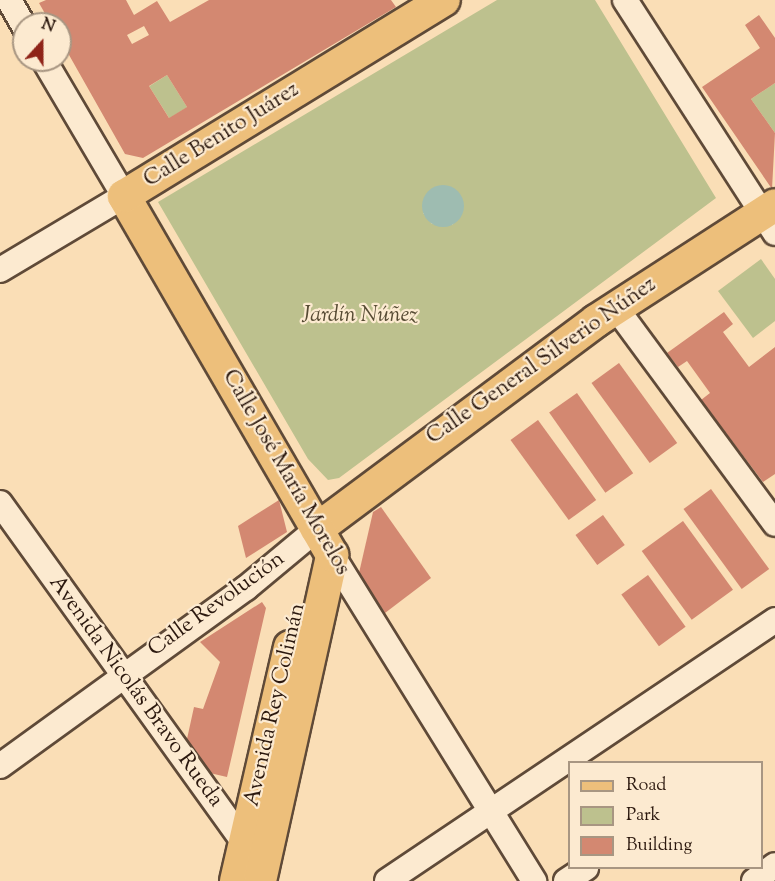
<!DOCTYPE html>
<html>
<head>
<meta charset="utf-8">
<style>
  body { margin:0 }
  #map { position:relative; width:775px; height:881px; overflow:hidden; background:#fadeb6; font-family:"Sorts Mill Goudy",serif }
  div>[style] { position:absolute }
  .green>* { inset:0; background:#bdc18e; transform-origin:0 0 }
  .water>* { inset:0; background:#9ebcb1 }
  .round { border-radius:50% }
  .building>* { inset:0; background:#d38871; transform-origin:0 0 }
  .roads { filter:drop-shadow(2px 0 #5f4a38) drop-shadow(-2px 0 #5f4a38) drop-shadow(0 2px #5f4a38) drop-shadow(0 -2px #5f4a38) }
  .minor>* { height:24px; margin:-12px; padding:0 12px; transform-origin:12px; border-radius:12px; background:#fcead0 }
  .major>* { height:32px; margin:-16px; padding:0 16px; transform-origin:16px; border-radius:16px; background:#edbf7b }
  span { translate:-50% -50%; white-space:nowrap; text-align:center; line-height:1.15; -webkit-text-stroke:4.5px #fcead0; paint-order:stroke }
  .street-label { font-size:22px; color:#2b180e }
  .park-label { font-size:22px; color:#574b34; font-style:italic }
  .legend { position:absolute; left:568px; top:761px; width:195px; height:108px; box-sizing:border-box; background:#fcead0; border:2px solid #a89682; margin:0; padding:8px 10px; list-style:none; font-size:18px; color:#2b180e }
  .legend li { display:flex; align-items:center; gap:12px; height:30px }
  .legend b { width:30px; border:2px solid #a89682 }
  .north { position:absolute; left:12px; top:12px; width:60px; height:60px; box-sizing:border-box; background:#fcead0; border:2px solid #a89682; border-radius:50%; rotate:21deg; font-size:16px; font-weight:700; line-height:24px; text-align:center; color:#2b180e }
  .north::after { content:''; display:block; margin:auto; width:21px; height:27px; background:#8f2418; clip-path:polygon(50% 0,100% 100%,50% 72%,0 100%) }
</style>
</head>
<body>
<div id="map">
  <div class="green">
    <div style="clip-path:polygon(evenodd,497px 0,595px 0,716px 198px,339px 478px,328px 480px,308px 459px,158px 202px,497px 0,423px 213px,461px 216px,452px 225px,432px 224px,423px 213px)"></div>
    <div style="left:167px;top:75px;width:38px;height:21px;rotate:58deg"></div>
    <div style="clip-path:polygon(775px 83px,775px 133px,751px 99px)"></div>
    <div style="clip-path:polygon(761px 259px,775px 279px,775px 321px,753px 338px,718px 291px)"></div>
  </div>
  <div class="water">
    <div class="round" style="left:422px;top:185px;width:42px;height:42px"></div>
  </div>
  <div class="building">
    <div style="clip-path:polygon(evenodd,46px 0,126px 0,134px 15px,157px 1px,170px 22px,209px 0,391px 0,396px 7px,143px 158px,125px 154px,60px 39px,60px 24px,51px 24px,39px 3px,46px 0,144px 26px,149px 35px,132px 44px,127px 35px,144px 26px,46px 0,167px 75px,187px 107px,169px 118px,149px 86px,167px 75px)"></div>
    <div style="clip-path:polygon(759px 15px,775px 38px,775px 83px,751px 99px,775px 133px,772px 189px,702px 87px,760px 48px,745px 25px)"></div>
    <div style="clip-path:polygon(724px 312px,733px 324px,723px 332px,749px 367px,775px 347px,775px 474px,763px 482px,701px 400px,710px 393px,687px 361px,678px 367px,667px 353px)"></div>
    <div style="left:619px;top:363px;width:99px;height:34px;rotate:54deg"></div>
    <div style="left:577px;top:393px;width:98px;height:34px;rotate:55deg"></div>
    <div style="left:538px;top:420px;width:99px;height:34px;rotate:54deg"></div>
    <div style="left:711px;top:489px;width:99px;height:34px;rotate:54deg"></div>
    <div style="clip-path:polygon(279px 500px,287px 532px,246px 558px,238px 526px)"></div>
    <div style="clip-path:polygon(381px 507px,431px 578px,385px 613px,359px 573px,373px 512px)"></div>
    <div style="left:603px;top:515px;width:37px;height:34px;rotate:54deg"></div>
    <div style="left:683px;top:521px;width:85px;height:51px;rotate:54deg"></div>
    <div style="left:648px;top:575px;width:64px;height:33px;rotate:54deg"></div>
    <div style="clip-path:polygon(262px 602px,266px 608px,227px 777px,201px 771px,185px 748px,194px 707px,203px 709px,220px 662px,200px 642px)"></div>
  </div>
  <div class="roads">
    <div class="minor">
      <div style="left:9px;top:0;width:30px;rotate:60deg"></div>
      <div style="left:625px;top:0;width:277px;rotate:57.2deg"></div>
      <div style="left:0;top:270px;width:144px;rotate:-30.8deg"></div>
      <div style="left:124px;top:196px;width:158px;rotate:-120.5deg"></div>
      <div style="left:616px;top:308px;width:268px;rotate:53.6deg"></div>
      <div style="left:0;top:503px;width:430px;rotate:54.3deg"></div>
      <div style="left:332px;top:555px;width:384px;rotate:58.2deg"></div>
      <div style="left:0;top:766px;width:304px;rotate:-35.9deg"></div>
      <div style="left:246px;top:588px;width:92px;rotate:-39.7deg"></div>
      <div style="left:387px;top:881px;width:468px;rotate:-33.9deg"></div>
      <div style="left:566px;top:881px;width:24px;rotate:-33deg"></div>
      <div style="left:754px;top:881px;width:26px;rotate:-37deg"></div>
    </div>
    <div class="major">
      <div style="left:317px;top:529px;width:348px;rotate:-36.7deg"></div>
      <div style="left:596px;top:321px;width:213px;rotate:-32.9deg"></div>
      <div style="left:236px;top:881px;width:240px;rotate:-77deg"></div>
      <div style="left:260px;top:881px;width:334px;rotate:-77.5deg"></div>
      <div style="left:332px;top:555px;width:415px;rotate:-120.1deg"></div>
      <div style="left:124px;top:196px;width:375px;rotate:-31.5deg"></div>
    </div>
  </div>
  <div class="street-label">
    <span style="left:222px;top:136px;rotate:-32deg">Calle Benito Juárez</span>
    <span style="left:542px;top:362px;rotate:-35deg">Calle General Silverio Núñez</span>
    <span style="left:285px;top:473px;rotate:60deg">Calle José María Morelos</span>
    <span style="left:217px;top:605px;rotate:-36deg">Calle Revolución</span>
    <span style="left:135px;top:692px;rotate:54deg">Avenida Nicolás Bravo Rueda</span>
    <span style="left:276px;top:705px;rotate:-77deg">Avenida Rey Colimán</span>
  </div>
  <div class="park-label">
    <span style="left:360px;top:317px">Jardín Núñez</span>
  </div>
  <ul class="legend">
  <li><b style="height:8px;background:#edbf7b"></b>Road</li>
  <li><b style="height:16px;background:#bdc18e"></b>Park</li>
  <li><b style="height:16px;background:#d38871"></b>Building</li>
  </ul>
  <div class="north">N</div>
</div>
</body>
</html>
